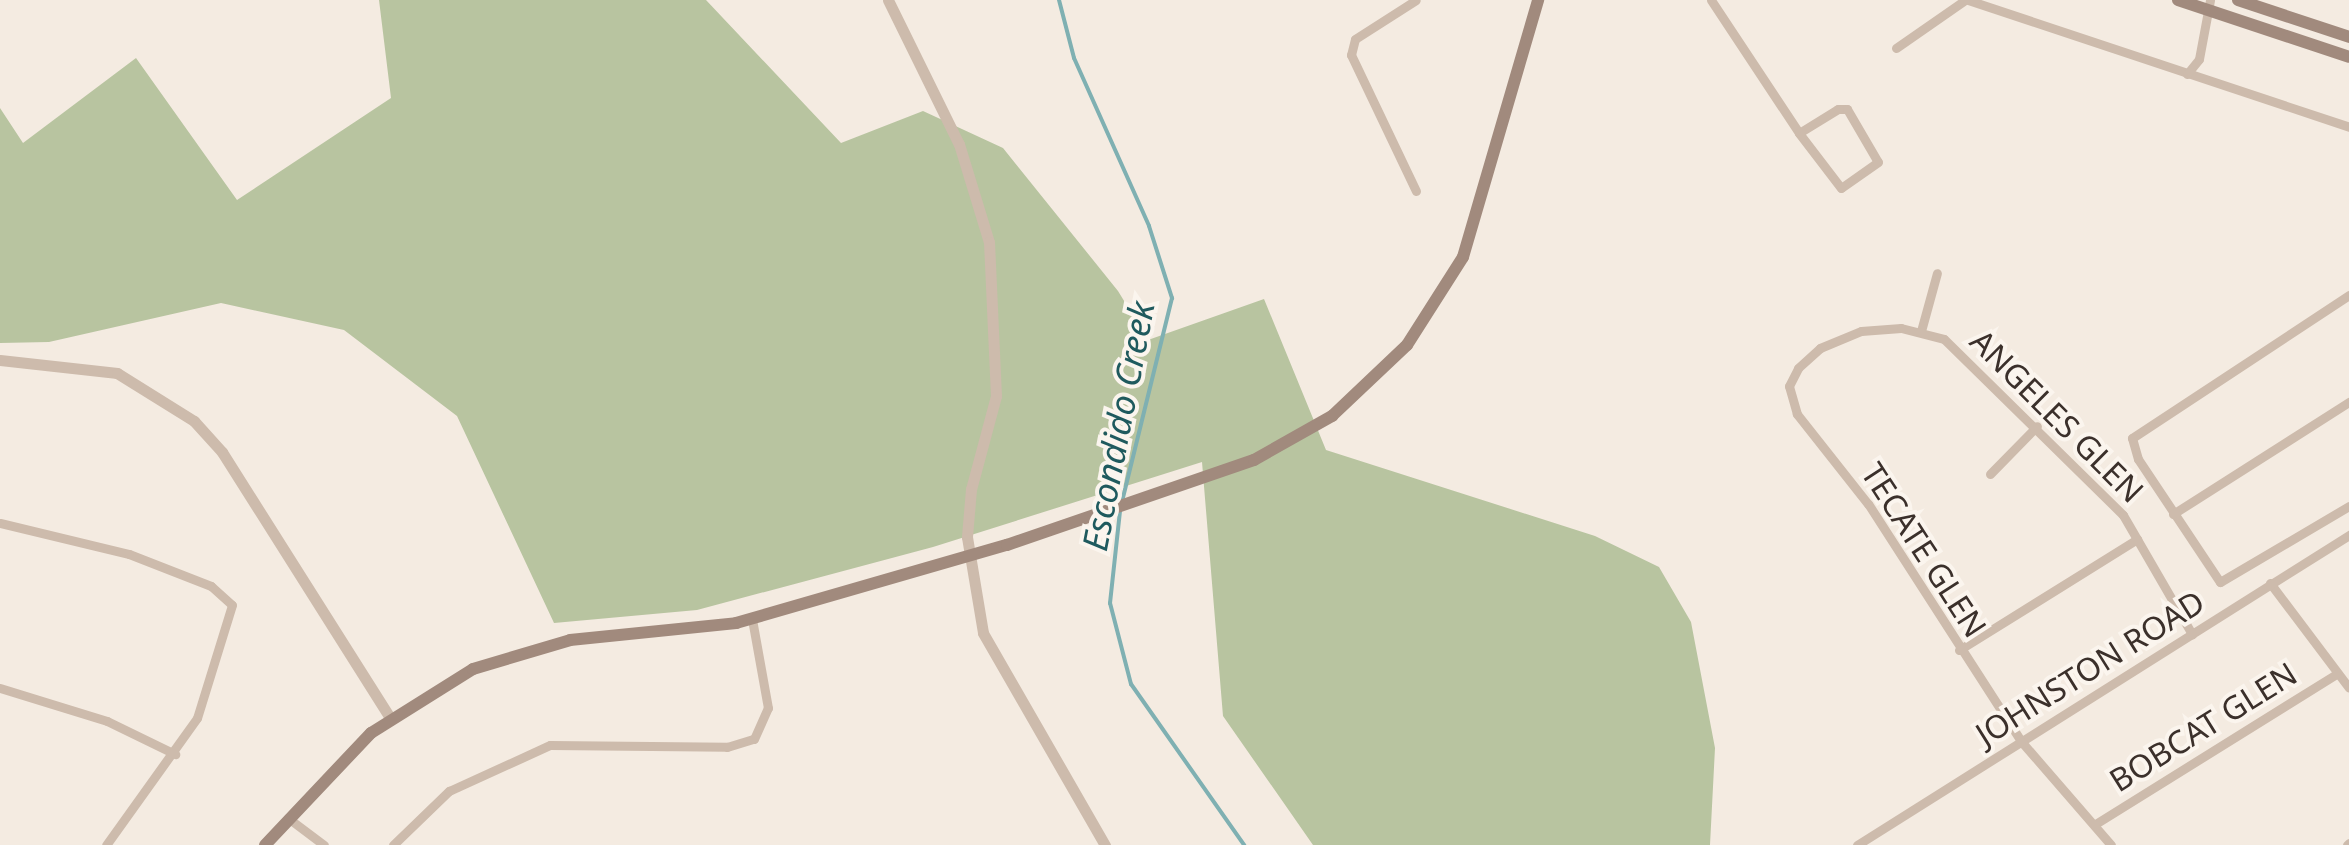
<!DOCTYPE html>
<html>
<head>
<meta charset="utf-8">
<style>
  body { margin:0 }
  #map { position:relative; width:2349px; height:845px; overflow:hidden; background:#f4ebe1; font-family:"Noto Sans",sans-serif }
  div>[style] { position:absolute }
  .green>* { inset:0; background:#b8c4a0 }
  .stream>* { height:4px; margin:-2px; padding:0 2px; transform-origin:2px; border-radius:2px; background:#7fb0b2 }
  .minor>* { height:9px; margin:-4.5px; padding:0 4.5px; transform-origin:4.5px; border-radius:4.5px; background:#cdbbac }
  .tertiary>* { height:11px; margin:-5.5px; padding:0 5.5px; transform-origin:5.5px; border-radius:5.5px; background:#cdbbac }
  .secondary>* { height:12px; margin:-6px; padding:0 6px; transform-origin:6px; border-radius:6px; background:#a18a7d }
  span { translate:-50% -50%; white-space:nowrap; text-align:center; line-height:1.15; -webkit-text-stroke:8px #fbf5ee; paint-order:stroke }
  .street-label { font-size:32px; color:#3b302b }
  .water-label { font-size:35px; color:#1f5a5e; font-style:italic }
</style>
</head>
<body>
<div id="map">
  <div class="green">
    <div style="clip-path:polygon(379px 0,706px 0,841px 143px,923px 111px,1003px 148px,1118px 291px,1148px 340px,1264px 299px,1326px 450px,1595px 536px,1659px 567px,1691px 622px,1715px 748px,1710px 845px,1313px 845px,1223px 716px,1202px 462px,933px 547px,697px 610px,554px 623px,457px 416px,344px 330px,221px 303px,49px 342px,0 343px,0 108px,23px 143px,136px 58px,237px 200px,391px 98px)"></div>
  </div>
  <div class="stream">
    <div style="left:1059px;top:0;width:60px;rotate:75.5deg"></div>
    <div style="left:1074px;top:58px;width:184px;rotate:65.9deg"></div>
    <div style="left:1149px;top:226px;width:76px;rotate:72.3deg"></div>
    <div style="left:1172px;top:298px;width:210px;rotate:103.8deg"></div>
    <div style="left:1120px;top:511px;width:93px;rotate:96.2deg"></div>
    <div style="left:1110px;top:603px;width:84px;rotate:75.5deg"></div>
    <div style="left:1131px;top:684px;width:197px;rotate:54.9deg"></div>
  </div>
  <div class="minor">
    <div style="left:1711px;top:0;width:159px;rotate:56.5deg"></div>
    <div style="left:1968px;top:0;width:402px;rotate:18.4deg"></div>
    <div style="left:1896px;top:48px;width:84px;rotate:-34.8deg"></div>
    <div style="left:2187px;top:74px;width:19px;rotate:-51deg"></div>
    <div style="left:2199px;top:59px;width:60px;rotate:-79.4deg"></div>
    <div style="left:1838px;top:109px;width:9px"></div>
    <div style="left:1847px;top:109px;width:61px;rotate:59.7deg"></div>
    <div style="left:1878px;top:162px;width:45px;rotate:144.9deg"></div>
    <div style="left:1841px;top:188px;width:69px;rotate:-127.4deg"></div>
    <div style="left:1799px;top:133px;width:46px;rotate:-31.6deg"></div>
    <div style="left:1416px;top:191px;width:151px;rotate:-115.5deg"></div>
    <div style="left:1351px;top:55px;width:16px;rotate:-76deg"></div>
    <div style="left:1355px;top:39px;width:72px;rotate:-32.6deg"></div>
    <div style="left:2349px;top:295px;width:260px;rotate:146.6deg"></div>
    <div style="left:2132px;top:438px;width:22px;rotate:74deg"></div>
    <div style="left:2138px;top:459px;width:148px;rotate:56.3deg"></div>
    <div style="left:2220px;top:582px;width:150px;rotate:-30.5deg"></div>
    <div style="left:1921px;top:331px;width:60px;rotate:-74.6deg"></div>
    <div style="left:1990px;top:474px;width:67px;rotate:-45.6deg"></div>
    <div style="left:2173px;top:514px;width:209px;rotate:-32.5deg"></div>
    <div style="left:0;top:523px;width:133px;rotate:13.5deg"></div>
    <div style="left:129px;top:554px;width:88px;rotate:21.3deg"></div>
    <div style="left:211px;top:586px;width:28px;rotate:42deg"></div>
    <div style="left:232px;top:605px;width:118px;rotate:107.2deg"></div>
    <div style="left:197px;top:718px;width:156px;rotate:125.6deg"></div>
    <div style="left:2270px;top:583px;width:131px;rotate:53deg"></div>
    <div style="left:1959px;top:650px;width:210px;rotate:-31.9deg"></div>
    <div style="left:0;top:688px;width:112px;rotate:17.1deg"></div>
    <div style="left:107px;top:721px;width:76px;rotate:25.9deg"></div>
    <div style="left:288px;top:818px;width:45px;rotate:36.9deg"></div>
    <div style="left:2097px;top:823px;width:282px;rotate:-31.9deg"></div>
    <div style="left:393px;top:845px;width:78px;rotate:-44deg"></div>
    <div style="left:449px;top:791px;width:111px;rotate:-24.5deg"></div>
    <div style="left:550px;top:745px;width:177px;rotate:0.6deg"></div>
    <div style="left:727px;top:747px;width:28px;rotate:-17deg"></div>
    <div style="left:754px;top:739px;width:34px;rotate:-66deg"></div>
    <div style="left:768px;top:708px;width:90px;rotate:-100.2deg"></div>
    <div style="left:1857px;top:845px;width:582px;rotate:-32.21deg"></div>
    <div style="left:2111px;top:845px;width:138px;rotate:-130.9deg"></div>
    <div style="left:2021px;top:741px;width:282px;rotate:-122.8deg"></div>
    <div style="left:1868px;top:504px;width:115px;rotate:-128.3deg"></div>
    <div style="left:1797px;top:414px;width:29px;rotate:-106deg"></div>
    <div style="left:1789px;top:386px;width:20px;rotate:-63deg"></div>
    <div style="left:1798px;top:368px;width:30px;rotate:-42deg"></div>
    <div style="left:1820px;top:348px;width:44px;rotate:-22.5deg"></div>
    <div style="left:1861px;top:331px;width:40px;rotate:-4.3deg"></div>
    <div style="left:1901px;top:328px;width:44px;rotate:14.3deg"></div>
    <div style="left:1944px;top:339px;width:251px;rotate:44.5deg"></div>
    <div style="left:2123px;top:515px;width:138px;rotate:59.9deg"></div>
    <div style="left:2347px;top:845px;width:3px;rotate:-45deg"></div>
  </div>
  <div class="tertiary">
    <div style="left:888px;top:0;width:161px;rotate:63.8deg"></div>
    <div style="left:959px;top:144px;width:102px;rotate:73deg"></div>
    <div style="left:989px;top:242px;width:154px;rotate:87.4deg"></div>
    <div style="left:996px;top:396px;width:96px;rotate:105deg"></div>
    <div style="left:971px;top:489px;width:48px;rotate:94.8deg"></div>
    <div style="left:967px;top:537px;width:97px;rotate:80.5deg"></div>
    <div style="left:983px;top:633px;width:245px;rotate:60.1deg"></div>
    <div style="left:0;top:360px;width:118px;rotate:6.3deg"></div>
    <div style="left:117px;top:373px;width:91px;rotate:31.9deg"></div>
    <div style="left:194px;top:421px;width:42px;rotate:47.9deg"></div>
    <div style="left:222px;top:452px;width:315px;rotate:57.7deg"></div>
  </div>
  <div class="secondary">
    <div style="left:2178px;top:0;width:180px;rotate:18.4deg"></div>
    <div style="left:2238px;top:0;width:117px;rotate:18.4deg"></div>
    <div style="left:265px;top:845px;width:154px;rotate:-46.6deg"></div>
    <div style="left:371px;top:733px;width:120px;rotate:-32.1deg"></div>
    <div style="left:473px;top:669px;width:101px;rotate:-16.6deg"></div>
    <div style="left:570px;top:640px;width:167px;rotate:-5.8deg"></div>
    <div style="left:736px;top:623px;width:282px;rotate:-16.1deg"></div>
    <div style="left:1007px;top:545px;width:261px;rotate:-19deg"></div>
    <div style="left:1254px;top:460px;width:90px;rotate:-29.4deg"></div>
    <div style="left:1332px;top:416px;width:103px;rotate:-43.4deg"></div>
    <div style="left:1407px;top:345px;width:104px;rotate:-57.5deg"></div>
    <div style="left:1463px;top:257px;width:268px;rotate:-73.7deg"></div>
  </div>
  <div class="street-label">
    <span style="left:2057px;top:416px;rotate:45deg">ANGELES GLEN</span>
    <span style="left:1924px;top:550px;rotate:57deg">TECATE GLEN</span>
    <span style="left:2090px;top:668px;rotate:-32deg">JOHNSTON ROAD</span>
    <span style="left:2203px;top:727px;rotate:-32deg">BOBCAT GLEN</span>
  </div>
  <div class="water-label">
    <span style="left:1118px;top:426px;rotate:-79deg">Escondido Creek</span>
  </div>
</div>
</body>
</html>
